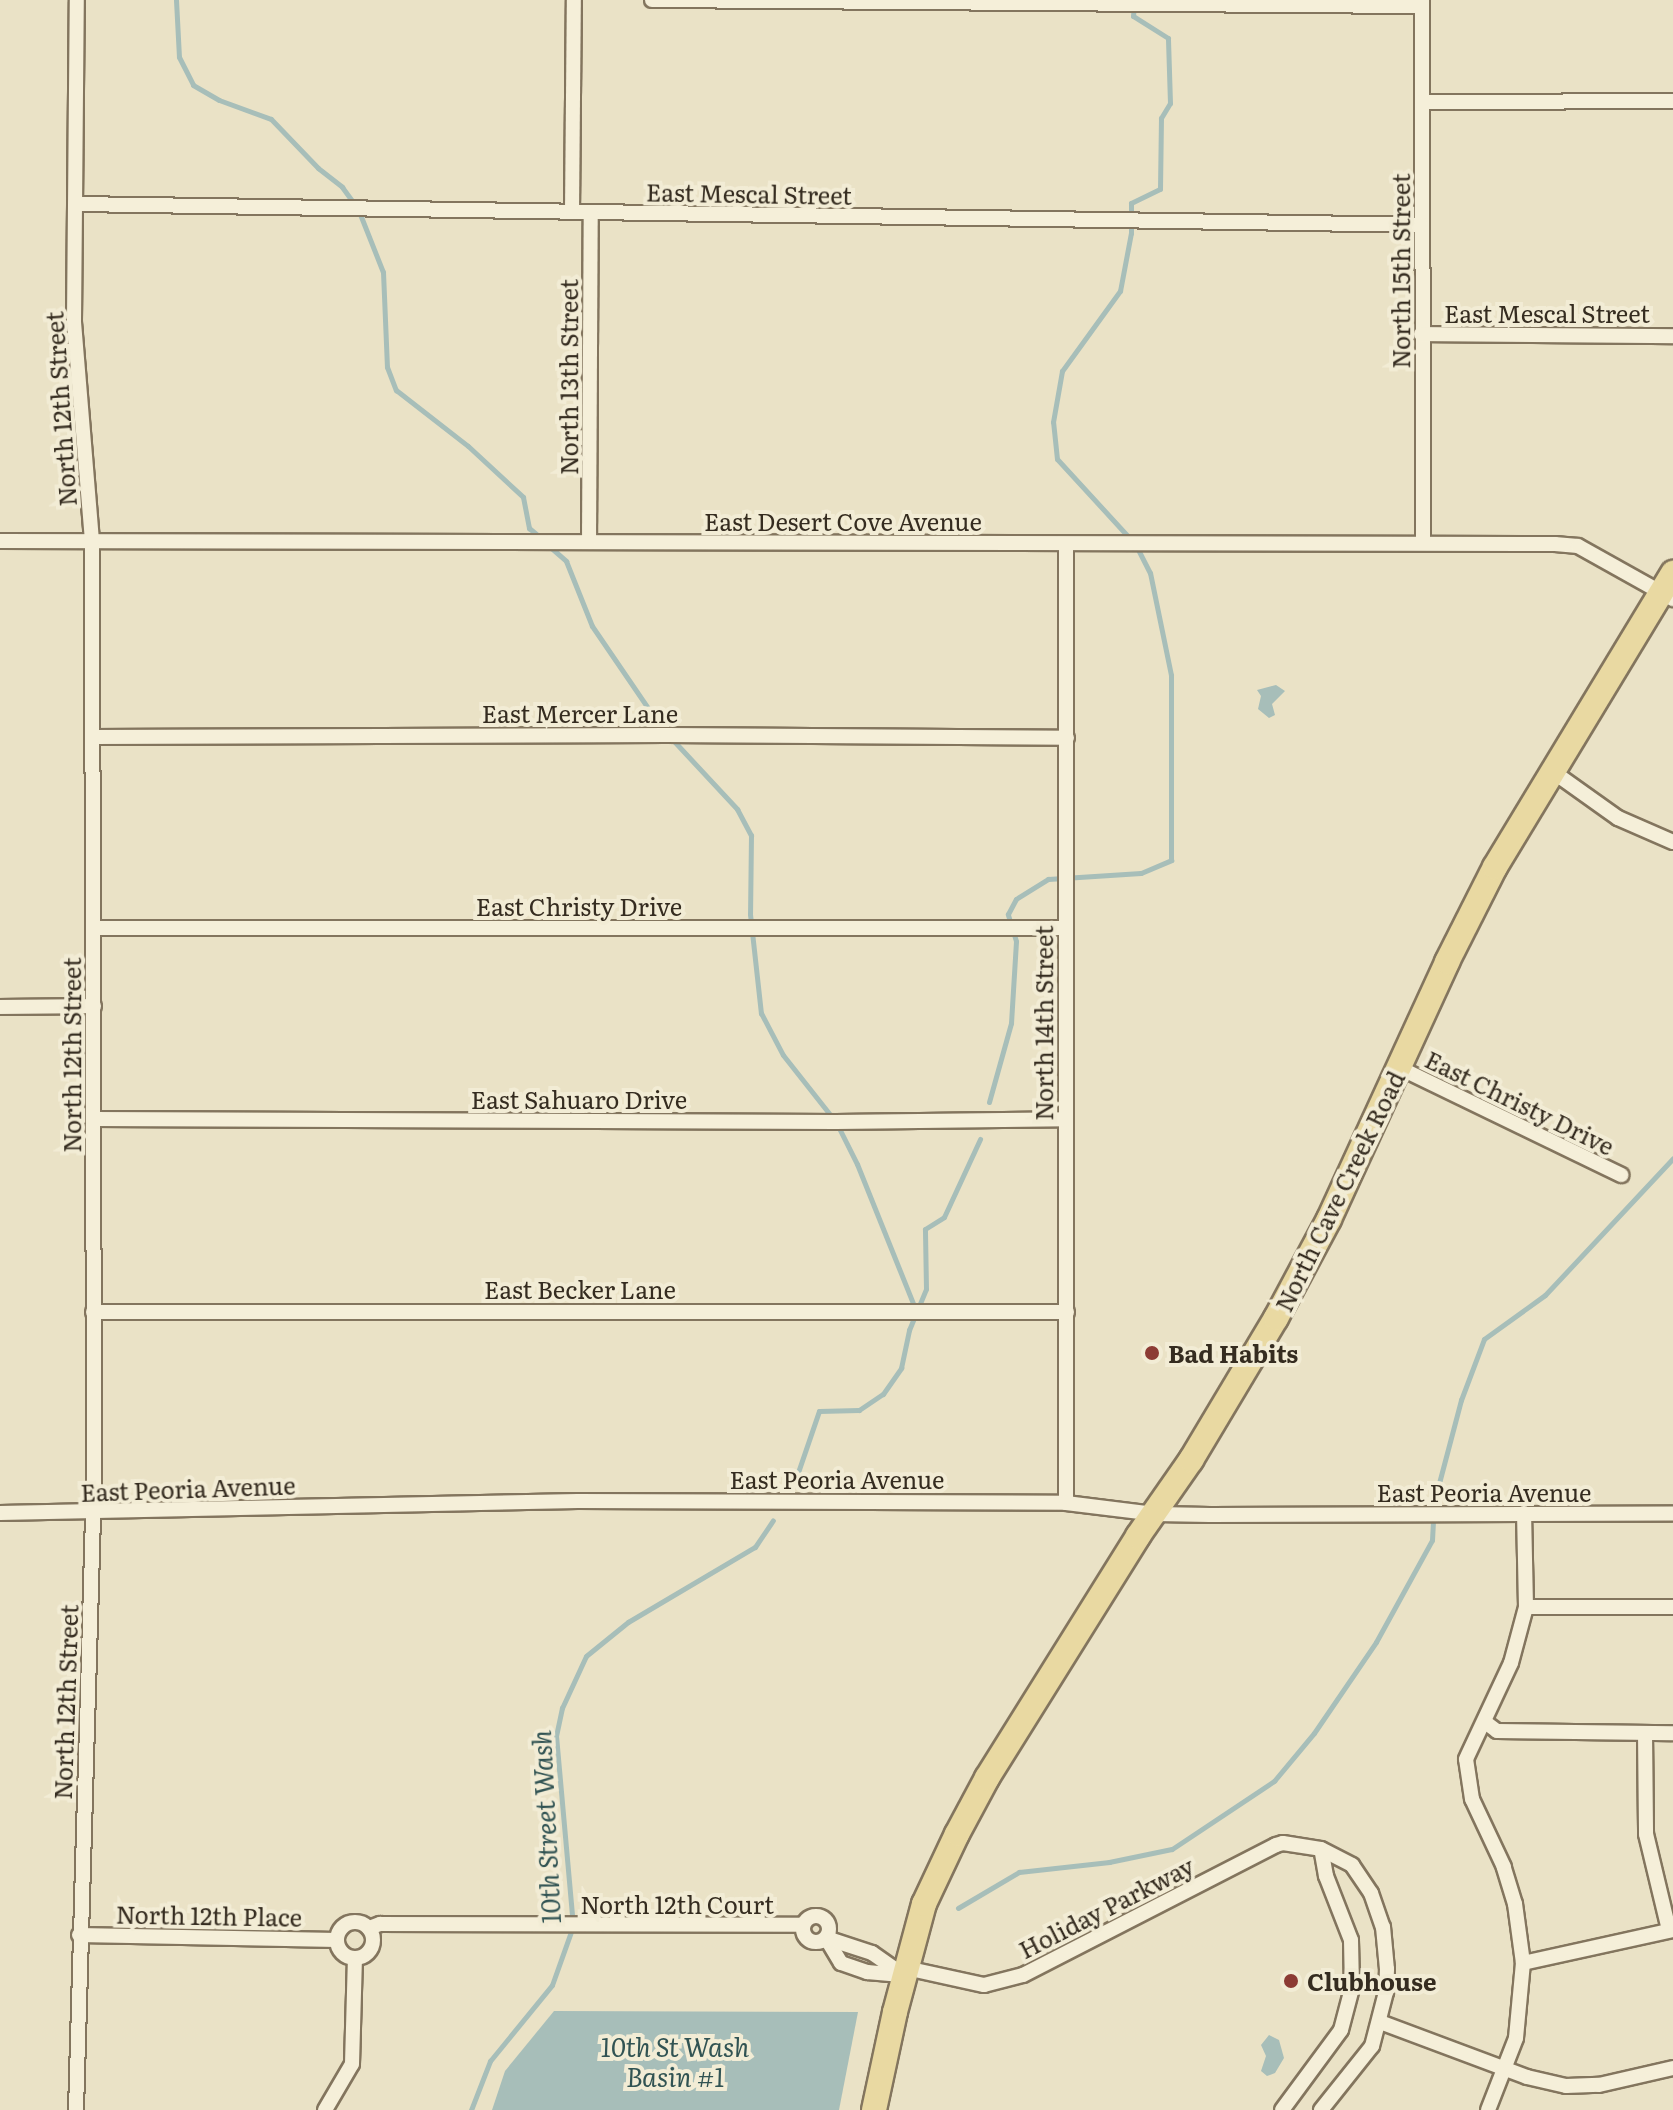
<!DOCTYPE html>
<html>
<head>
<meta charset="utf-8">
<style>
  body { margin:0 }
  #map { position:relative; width:1673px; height:2110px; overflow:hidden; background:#eae2c6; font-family:Literata,serif }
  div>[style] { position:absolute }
  .water>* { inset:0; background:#a7beb9 }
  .stream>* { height:5px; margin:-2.5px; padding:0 2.5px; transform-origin:2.5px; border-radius:2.5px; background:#a7beb9 }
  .roads { filter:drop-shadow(2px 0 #83755e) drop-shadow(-2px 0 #83755e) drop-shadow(0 2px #83755e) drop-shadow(0 -2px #83755e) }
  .street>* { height:14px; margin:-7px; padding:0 7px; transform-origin:7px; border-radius:7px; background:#f5efd9 }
  .street>.ring { margin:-7px; padding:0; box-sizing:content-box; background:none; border:14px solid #f5efd9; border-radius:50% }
  .primary>* { height:24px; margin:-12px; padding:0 12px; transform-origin:12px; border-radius:12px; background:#e9d9a2 }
  .dots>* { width:22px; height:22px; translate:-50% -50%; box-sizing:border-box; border:4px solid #f2ecd5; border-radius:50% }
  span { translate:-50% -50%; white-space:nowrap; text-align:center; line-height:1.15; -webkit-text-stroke:8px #f2ecd5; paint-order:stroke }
  .street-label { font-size:24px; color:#352c20 }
  .poi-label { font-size:24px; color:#352c20; font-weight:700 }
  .left { translate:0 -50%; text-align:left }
  .water-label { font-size:26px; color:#315353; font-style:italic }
</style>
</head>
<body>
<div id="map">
  <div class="water">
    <div style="clip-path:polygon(1276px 685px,1285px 691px,1272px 704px,1275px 715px,1269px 718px,1258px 709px,1261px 696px,1257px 690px)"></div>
    <div style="clip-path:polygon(554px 2011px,858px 2012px,839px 2110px,492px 2110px,505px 2071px)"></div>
    <div style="clip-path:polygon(1269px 2035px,1279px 2040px,1284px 2058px,1275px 2073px,1267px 2076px,1261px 2071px,1266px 2056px,1261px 2045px)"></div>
  </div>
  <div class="stream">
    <div style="left:176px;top:0;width:57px;rotate:87deg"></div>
    <div style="left:179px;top:57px;width:31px;rotate:63deg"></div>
    <div style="left:193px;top:85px;width:30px;rotate:30deg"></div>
    <div style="left:219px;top:100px;width:55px;rotate:20.1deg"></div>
    <div style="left:271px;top:119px;width:68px;rotate:46.2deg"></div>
    <div style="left:318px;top:168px;width:31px;rotate:38deg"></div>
    <div style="left:342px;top:187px;width:27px;rotate:54deg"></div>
    <div style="left:358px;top:209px;width:68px;rotate:68.4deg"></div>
    <div style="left:383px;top:272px;width:95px;rotate:87.6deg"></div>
    <div style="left:387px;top:367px;width:25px;rotate:69deg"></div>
    <div style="left:396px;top:390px;width:91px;rotate:37.9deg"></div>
    <div style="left:468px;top:446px;width:75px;rotate:42.8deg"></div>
    <div style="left:523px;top:497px;width:32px;rotate:79deg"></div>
    <div style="left:529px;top:528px;width:17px;rotate:40deg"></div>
    <div style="left:549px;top:546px;width:23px;rotate:41deg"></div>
    <div style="left:566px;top:561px;width:70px;rotate:68.2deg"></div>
    <div style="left:592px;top:626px;width:130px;rotate:55.7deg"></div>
    <div style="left:672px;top:739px;width:96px;rotate:47.1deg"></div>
    <div style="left:737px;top:809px;width:30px;rotate:62deg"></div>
    <div style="left:751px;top:835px;width:79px;rotate:90.7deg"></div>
    <div style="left:750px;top:914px;width:100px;rotate:83.7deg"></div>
    <div style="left:761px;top:1013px;width:47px;rotate:62.4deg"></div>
    <div style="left:783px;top:1055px;width:85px;rotate:51.7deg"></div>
    <div style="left:836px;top:1122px;width:47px;rotate:63.4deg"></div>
    <div style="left:857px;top:1164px;width:158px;rotate:68.1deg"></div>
    <div style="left:989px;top:1102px;width:82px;rotate:-74.4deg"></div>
    <div style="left:1011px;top:1023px;width:82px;rotate:-86.5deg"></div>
    <div style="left:1016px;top:941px;width:28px;rotate:-107deg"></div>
    <div style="left:1008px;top:914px;width:17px;rotate:-62deg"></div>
    <div style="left:1016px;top:899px;width:38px;rotate:-32deg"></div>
    <div style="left:1048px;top:879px;width:93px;rotate:-3.7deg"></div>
    <div style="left:1141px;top:873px;width:33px;rotate:-23deg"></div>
    <div style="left:1171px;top:860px;width:185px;rotate:-90deg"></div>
    <div style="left:1171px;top:675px;width:104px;rotate:-101.6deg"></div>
    <div style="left:1150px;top:573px;width:33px;rotate:-117deg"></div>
    <div style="left:1135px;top:544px;width:115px;rotate:-132.5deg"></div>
    <div style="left:1057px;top:459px;width:37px;rotate:-96deg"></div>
    <div style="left:1053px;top:422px;width:52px;rotate:-80deg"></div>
    <div style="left:1062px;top:371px;width:99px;rotate:-54.1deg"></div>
    <div style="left:1120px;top:291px;width:59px;rotate:-79.3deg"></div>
    <div style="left:1131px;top:233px;width:30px;rotate:-90deg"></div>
    <div style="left:1131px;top:203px;width:32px;rotate:-26deg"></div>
    <div style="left:1160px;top:189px;width:71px;rotate:-89.2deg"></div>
    <div style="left:1161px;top:118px;width:17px;rotate:-59deg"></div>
    <div style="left:1170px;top:103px;width:65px;rotate:-91.8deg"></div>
    <div style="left:1168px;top:38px;width:41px;rotate:-147.8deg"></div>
    <div style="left:1133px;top:16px;width:11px;rotate:-85deg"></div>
    <div style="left:794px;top:1484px;width:77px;rotate:-71.1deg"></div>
    <div style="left:819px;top:1411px;width:40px;rotate:-1.4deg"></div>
    <div style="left:859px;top:1410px;width:29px;rotate:-34deg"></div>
    <div style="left:883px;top:1394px;width:32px;rotate:-55deg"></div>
    <div style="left:901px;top:1368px;width:39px;rotate:-78deg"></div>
    <div style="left:909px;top:1330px;width:44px;rotate:-67.5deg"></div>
    <div style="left:926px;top:1289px;width:60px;rotate:-91deg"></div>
    <div style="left:925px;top:1229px;width:22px;rotate:-32deg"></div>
    <div style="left:944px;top:1217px;width:86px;rotate:-65.2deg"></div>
    <div style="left:958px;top:1908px;width:71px;rotate:-30.5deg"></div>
    <div style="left:1019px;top:1872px;width:91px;rotate:-6.3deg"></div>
    <div style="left:1109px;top:1862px;width:64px;rotate:-11.7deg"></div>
    <div style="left:1172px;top:1849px;width:123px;rotate:-33.7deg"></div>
    <div style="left:1274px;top:1781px;width:62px;rotate:-50.2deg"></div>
    <div style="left:1314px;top:1733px;width:110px;rotate:-55.7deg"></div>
    <div style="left:1376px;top:1642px;width:116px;rotate:-61.2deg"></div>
    <div style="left:1432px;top:1540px;width:38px;rotate:-87deg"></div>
    <div style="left:1434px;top:1502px;width:106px;rotate:-75.2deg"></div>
    <div style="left:1461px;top:1400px;width:65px;rotate:-69.3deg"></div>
    <div style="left:1484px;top:1339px;width:75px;rotate:-35.8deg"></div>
    <div style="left:1545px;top:1295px;width:187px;rotate:-46.9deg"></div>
    <div style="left:471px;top:2110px;width:53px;rotate:-68.8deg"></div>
    <div style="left:490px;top:2061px;width:98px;rotate:-50.8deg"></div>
    <div style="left:552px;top:1985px;width:63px;rotate:-70.4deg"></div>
    <div style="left:573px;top:1926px;width:191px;rotate:-95.1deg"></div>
    <div style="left:556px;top:1736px;width:29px;rotate:-78deg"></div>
    <div style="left:562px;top:1708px;width:57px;rotate:-65.2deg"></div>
    <div style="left:586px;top:1656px;width:54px;rotate:-39deg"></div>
    <div style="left:628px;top:1622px;width:147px;rotate:-30.6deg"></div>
    <div style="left:755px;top:1547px;width:32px;rotate:-56deg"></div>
  </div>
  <div class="roads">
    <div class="street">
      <div style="left:652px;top:0;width:770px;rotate:0.45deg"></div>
      <div style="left:1422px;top:0;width:542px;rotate:89.89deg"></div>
      <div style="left:1422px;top:102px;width:251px;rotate:-0.2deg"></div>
      <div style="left:76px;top:204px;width:1345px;rotate:0.89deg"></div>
      <div style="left:572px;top:212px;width:212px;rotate:-89.5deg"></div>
      <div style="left:1421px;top:334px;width:252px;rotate:0.5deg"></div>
      <div style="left:0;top:541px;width:1555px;rotate:0.11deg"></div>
      <div style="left:1555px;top:544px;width:23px;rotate:5deg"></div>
      <div style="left:1578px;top:546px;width:109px;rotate:29.2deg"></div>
      <div style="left:589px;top:542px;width:329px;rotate:-89.7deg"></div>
      <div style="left:1066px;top:544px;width:959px;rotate:90deg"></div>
      <div style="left:93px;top:737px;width:574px;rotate:-0.2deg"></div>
      <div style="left:667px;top:735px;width:400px;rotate:0.4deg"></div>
      <div style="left:1552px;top:771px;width:81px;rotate:35.5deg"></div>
      <div style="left:1618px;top:818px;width:60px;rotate:23.6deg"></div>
      <div style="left:93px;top:928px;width:972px"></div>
      <div style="left:0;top:1007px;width:94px;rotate:-0.6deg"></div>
      <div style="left:1400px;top:1068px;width:246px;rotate:25.8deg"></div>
      <div style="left:93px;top:1119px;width:743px;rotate:0.23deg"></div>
      <div style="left:836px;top:1122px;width:230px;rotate:-0.7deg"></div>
      <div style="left:93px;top:1312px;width:974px"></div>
      <div style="left:0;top:1513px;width:578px;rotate:-1.19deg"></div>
      <div style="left:578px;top:1501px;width:488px;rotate:0.2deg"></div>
      <div style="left:1066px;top:1503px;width:91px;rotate:7deg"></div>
      <div style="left:1156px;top:1514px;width:54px;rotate:1.1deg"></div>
      <div style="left:1210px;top:1515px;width:463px;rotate:-0.2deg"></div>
      <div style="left:1526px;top:1607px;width:147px"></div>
      <div style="left:1485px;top:1722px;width:15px;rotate:37deg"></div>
      <div style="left:1497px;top:1731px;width:176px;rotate:0.7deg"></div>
      <div style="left:1645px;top:1733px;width:101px;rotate:89.4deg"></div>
      <div style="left:1646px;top:1834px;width:99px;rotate:76.5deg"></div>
      <div class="ring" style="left:803px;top:1916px;width:12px;height:12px"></div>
      <div class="ring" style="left:337px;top:1922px;width:22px;height:22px"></div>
      <div style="left:369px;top:1928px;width:12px;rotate:-20deg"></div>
      <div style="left:380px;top:1924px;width:423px;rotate:0.1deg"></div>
      <div style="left:79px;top:1935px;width:258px;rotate:1.1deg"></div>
      <div style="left:826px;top:1938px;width:29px;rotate:59deg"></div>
      <div style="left:841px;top:1963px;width:28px;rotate:19deg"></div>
      <div style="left:867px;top:1972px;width:37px;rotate:5deg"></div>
      <div style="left:826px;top:1938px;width:48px;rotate:18.1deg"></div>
      <div style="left:872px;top:1953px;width:39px;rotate:35deg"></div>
      <div style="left:1523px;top:1963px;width:154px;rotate:-12.4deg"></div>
      <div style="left:906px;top:1968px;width:80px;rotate:12.3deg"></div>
      <div style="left:984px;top:1985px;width:40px;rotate:-14.4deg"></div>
      <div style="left:1023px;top:1975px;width:284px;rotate:-27.2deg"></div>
      <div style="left:1276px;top:1845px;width:7px;rotate:-16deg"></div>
      <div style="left:1283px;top:1843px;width:38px;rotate:9deg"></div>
      <div style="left:1321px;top:1849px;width:35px;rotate:27deg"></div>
      <div style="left:1352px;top:1865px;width:34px;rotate:56deg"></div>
      <div style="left:1371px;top:1893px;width:36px;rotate:71deg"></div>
      <div style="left:1383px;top:1927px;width:42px;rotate:84.6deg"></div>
      <div style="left:1387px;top:1969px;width:23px;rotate:92deg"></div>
      <div style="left:1386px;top:1992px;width:56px;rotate:104.5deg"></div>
      <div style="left:1372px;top:2046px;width:82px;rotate:128.6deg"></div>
      <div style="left:1380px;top:2022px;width:157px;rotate:20.5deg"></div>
      <div style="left:1527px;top:2077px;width:40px;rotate:13deg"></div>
      <div style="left:1566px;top:2086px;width:33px;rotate:-2deg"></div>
      <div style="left:1599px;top:2085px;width:76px;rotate:-12.9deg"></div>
      <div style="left:76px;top:2110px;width:628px;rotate:-88.36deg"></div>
      <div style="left:94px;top:1482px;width:941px;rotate:-90.12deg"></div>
      <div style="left:92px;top:541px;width:222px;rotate:-94.7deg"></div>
      <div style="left:74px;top:320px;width:320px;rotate:-89.5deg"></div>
      <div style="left:325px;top:2110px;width:53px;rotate:-59.6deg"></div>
      <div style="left:352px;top:2064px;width:106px;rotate:-88.4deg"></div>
      <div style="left:1282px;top:2110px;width:99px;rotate:-53.6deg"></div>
      <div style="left:1341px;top:2030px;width:43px;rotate:-75.3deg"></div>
      <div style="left:1352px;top:1988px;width:48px;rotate:-91.2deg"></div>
      <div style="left:1351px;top:1940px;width:69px;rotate:-111.3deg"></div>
      <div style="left:1326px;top:1876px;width:27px;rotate:-100deg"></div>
      <div style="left:1488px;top:2110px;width:77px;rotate:-68.7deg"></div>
      <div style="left:1516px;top:2038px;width:75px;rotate:-84.7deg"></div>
      <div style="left:1523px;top:1963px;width:60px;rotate:-97.7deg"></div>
      <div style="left:1515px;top:1904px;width:39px;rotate:-107deg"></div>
      <div style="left:1504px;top:1867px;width:75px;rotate:-115.2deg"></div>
      <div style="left:1472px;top:1799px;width:40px;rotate:-98.5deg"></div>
      <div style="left:1466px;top:1759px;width:106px;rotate:-64.9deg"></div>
      <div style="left:1511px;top:1663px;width:58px;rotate:-75deg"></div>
      <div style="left:1526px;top:1607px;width:94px;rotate:-91.2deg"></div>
    </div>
    <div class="primary">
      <div style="left:874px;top:2110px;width:100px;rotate:-77.9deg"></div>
      <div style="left:895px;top:2012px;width:112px;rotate:-75deg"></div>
      <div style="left:924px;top:1904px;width:77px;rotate:-64.8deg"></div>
      <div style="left:957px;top:1834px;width:64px;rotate:-61.8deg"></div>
      <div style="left:987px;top:1778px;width:285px;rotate:-58deg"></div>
      <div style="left:1138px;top:1536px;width:93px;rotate:-55.1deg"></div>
      <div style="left:1191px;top:1460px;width:165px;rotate:-59.1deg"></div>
      <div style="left:1276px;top:1318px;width:112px;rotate:-61.8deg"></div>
      <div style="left:1329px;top:1219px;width:283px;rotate:-65.3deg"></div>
      <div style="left:1447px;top:962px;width:106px;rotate:-63.2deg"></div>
      <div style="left:1495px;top:867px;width:344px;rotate:-58.8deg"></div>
    </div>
  </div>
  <div class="dots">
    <div style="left:1152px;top:1353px;background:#8c3b34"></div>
    <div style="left:1291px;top:1981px;background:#8c3b34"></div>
  </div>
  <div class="street-label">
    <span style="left:749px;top:193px;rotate:1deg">East Mescal Street</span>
    <span style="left:1400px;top:271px;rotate:-90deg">North 15th Street</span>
    <span style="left:1547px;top:313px">East Mescal Street</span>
    <span style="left:568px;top:377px;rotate:-90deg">North 13th Street</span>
    <span style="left:60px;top:409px;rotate:-94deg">North 12th Street</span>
    <span style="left:843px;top:521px">East Desert Cove Avenue</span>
    <span style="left:580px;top:713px">East Mercer Lane</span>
    <span style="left:579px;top:906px">East Christy Drive</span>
    <span style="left:1043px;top:1023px;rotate:-90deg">North 14th Street</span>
    <span style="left:71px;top:1055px;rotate:-90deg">North 12th Street</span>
    <span style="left:579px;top:1099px">East Sahuaro Drive</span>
    <span style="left:1520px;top:1102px;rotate:26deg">East Christy Drive</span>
    <span style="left:1339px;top:1191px;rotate:-64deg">North Cave Creek Road</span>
    <span style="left:580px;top:1289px">East Becker Lane</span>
    <span style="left:837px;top:1479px">East Peoria Avenue</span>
    <span style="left:188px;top:1488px;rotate:-2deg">East Peoria Avenue</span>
    <span style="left:1484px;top:1492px">East Peoria Avenue</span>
    <span style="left:65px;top:1702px;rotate:-88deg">North 12th Street</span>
    <span style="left:677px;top:1904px">North 12th Court</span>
    <span style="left:1106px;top:1907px;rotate:-27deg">Holiday Parkway</span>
    <span style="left:209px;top:1915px;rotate:1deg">North 12th Place</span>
  </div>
  <div class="poi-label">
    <span class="left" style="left:1168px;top:1353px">Bad Habits</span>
    <span class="left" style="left:1307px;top:1981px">Clubhouse</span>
  </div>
  <div class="water-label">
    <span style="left:545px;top:1827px;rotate:-93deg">10th Street Wash</span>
    <span style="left:675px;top:2061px">10th St Wash<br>Basin #1</span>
  </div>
</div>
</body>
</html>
